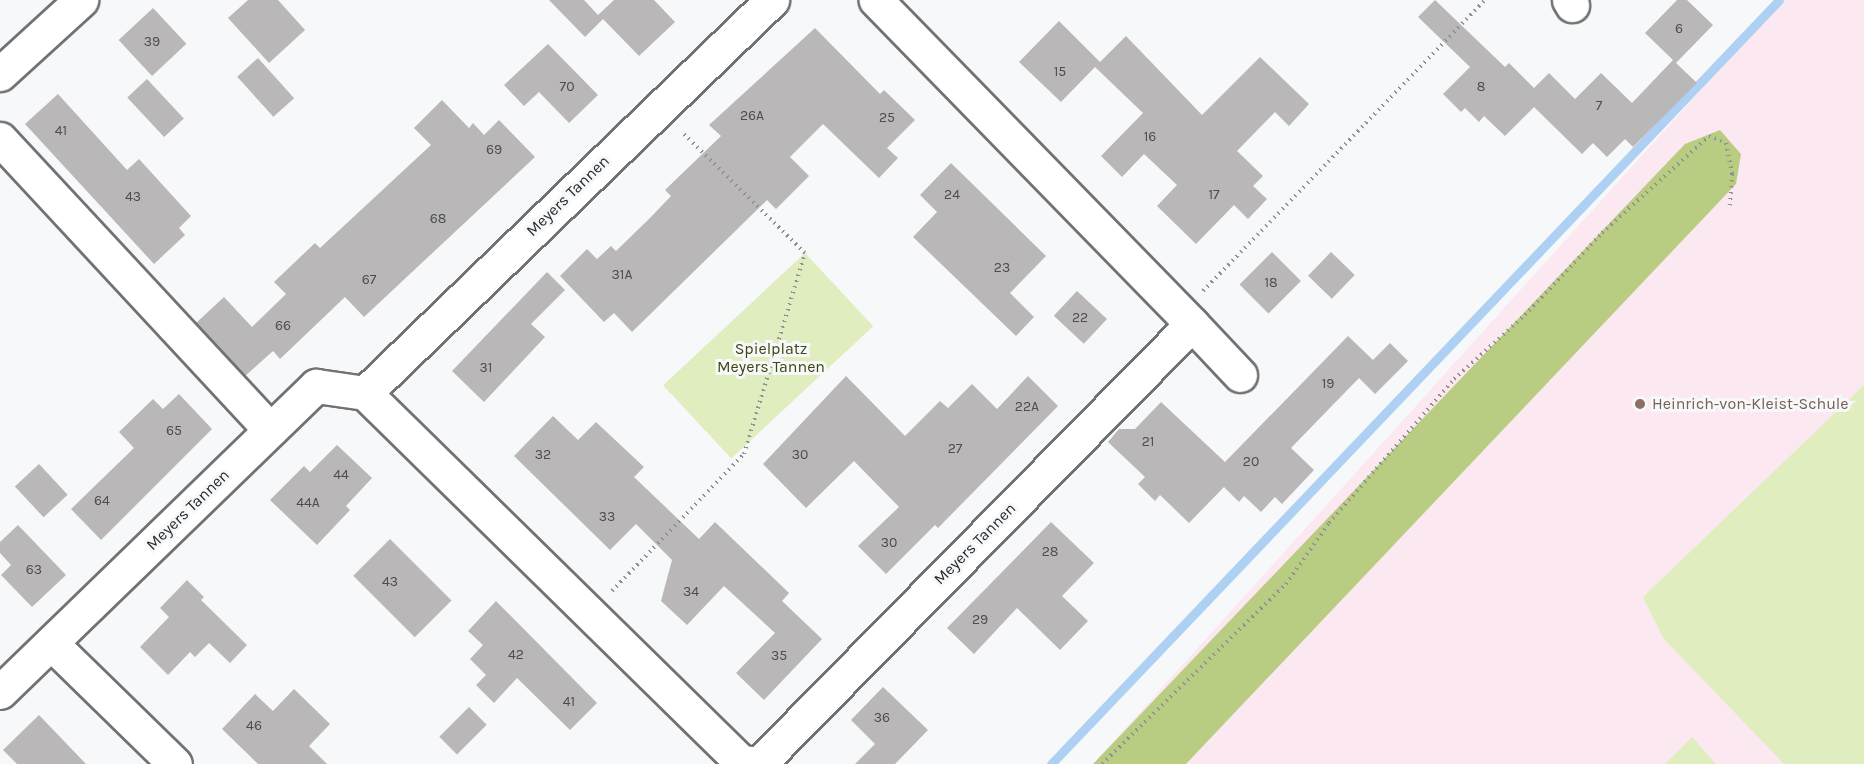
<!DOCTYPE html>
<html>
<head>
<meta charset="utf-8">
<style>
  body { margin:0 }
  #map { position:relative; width:1864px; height:764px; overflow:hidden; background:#f7f8fa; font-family:Karla,sans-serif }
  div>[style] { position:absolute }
  .education>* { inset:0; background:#fce8f0 }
  .green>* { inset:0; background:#dfedbf; transform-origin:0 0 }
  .forest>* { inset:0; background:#b8cd81 }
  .stream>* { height:9px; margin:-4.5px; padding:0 4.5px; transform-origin:4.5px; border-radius:4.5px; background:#aed0f3 }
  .building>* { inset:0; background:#b9b7b8; transform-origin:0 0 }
  .path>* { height:4px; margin-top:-2px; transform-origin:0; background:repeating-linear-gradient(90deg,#8f9091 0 1.5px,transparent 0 6px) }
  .roads { filter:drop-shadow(2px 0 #717274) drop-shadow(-2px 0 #717274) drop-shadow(0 2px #717274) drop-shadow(0 -2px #717274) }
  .minor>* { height:33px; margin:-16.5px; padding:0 16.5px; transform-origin:16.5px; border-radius:16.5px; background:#fff }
  .dots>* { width:16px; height:16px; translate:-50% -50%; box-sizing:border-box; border:3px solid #f7f8fa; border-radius:50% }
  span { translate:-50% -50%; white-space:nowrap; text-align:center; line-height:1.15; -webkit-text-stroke:6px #f7f8fa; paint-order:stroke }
  .number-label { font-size:14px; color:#4d4d4e }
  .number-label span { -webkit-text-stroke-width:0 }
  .street-label { font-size:16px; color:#292a2b }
  .park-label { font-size:16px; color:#3b470f }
  .education-label { font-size:16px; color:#785e54 }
  .left { translate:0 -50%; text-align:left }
</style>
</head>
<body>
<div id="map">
  <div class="education">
    <div style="clip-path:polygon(1782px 0,1864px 0,1864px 764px,1093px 764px)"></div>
  </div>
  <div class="green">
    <div style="left:805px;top:253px;width:100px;height:194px;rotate:47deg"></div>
    <div style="clip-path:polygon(1864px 385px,1864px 764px,1784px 764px,1663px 638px,1643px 597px)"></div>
    <div style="clip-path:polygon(1692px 737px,1716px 764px,1665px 764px)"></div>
  </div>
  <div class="forest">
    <div style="clip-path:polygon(1720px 130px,1741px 154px,1736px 184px,1186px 764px,1093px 764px,1685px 144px)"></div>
  </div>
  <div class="stream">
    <div style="left:1051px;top:764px;width:1055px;rotate:-46.38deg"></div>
  </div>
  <div class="building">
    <div style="clip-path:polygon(248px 0,278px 0,305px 30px,269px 63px,228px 18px)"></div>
    <div style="clip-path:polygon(549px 0,584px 0,598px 15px,614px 0,654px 0,675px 22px,639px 56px,603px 19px,585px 37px)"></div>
    <div style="clip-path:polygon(1435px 0,1505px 67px,1509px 63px,1534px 88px,1549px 73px,1575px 99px,1601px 73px,1632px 103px,1673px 60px,1645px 33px,1677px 0,1687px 0,1713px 25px,1676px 63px,1697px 83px,1633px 147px,1625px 139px,1607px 157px,1593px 143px,1582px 154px,1534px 107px,1505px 136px,1484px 116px,1479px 122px,1465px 108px,1461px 112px,1443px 94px,1470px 67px,1418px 17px)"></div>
    <div style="left:153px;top:8px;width:49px;height:47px;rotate:47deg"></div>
    <div style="clip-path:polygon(1059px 21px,1100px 62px,1098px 64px,1126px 36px,1202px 115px,1260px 57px,1309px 104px,1289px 126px,1275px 112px,1237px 151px,1263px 176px,1253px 186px,1267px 199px,1248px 219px,1234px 205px,1196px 244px,1157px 206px,1177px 185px,1144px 154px,1122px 177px,1101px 156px,1143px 113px,1095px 67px,1061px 102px,1019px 62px)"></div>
    <div style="clip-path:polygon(815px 28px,880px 94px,884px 90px,915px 120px,887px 148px,898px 158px,879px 178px,823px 124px,790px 157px,809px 176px,776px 209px,767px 200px,632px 332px,614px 313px,604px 322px,560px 276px,587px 249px,597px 259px,611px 246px,616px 251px,650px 218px,671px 196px,665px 190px,721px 136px,709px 125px)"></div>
    <div style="clip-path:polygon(548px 44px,598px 95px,569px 123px,539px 92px,524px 106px,504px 85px)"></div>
    <div style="left:258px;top:58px;width:54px;height:28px;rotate:48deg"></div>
    <div style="left:147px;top:79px;width:54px;height:27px;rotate:47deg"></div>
    <div style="clip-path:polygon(58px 94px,127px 170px,139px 159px,191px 216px,179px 228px,185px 235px,154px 264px,25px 124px)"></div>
    <div style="clip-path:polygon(442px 100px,469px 128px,473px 123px,484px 135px,499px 120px,535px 157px,364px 317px,345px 297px,280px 359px,273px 351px,245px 376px,196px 323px,224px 297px,252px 327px,286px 294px,274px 282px,315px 243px,320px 248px,431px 145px,414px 128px)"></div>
    <div style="clip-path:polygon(951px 163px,1046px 256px,1010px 293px,1034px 317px,1016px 336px,913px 237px,937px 212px,920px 195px)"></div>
    <div style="left:1272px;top:252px;width:41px;height:46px;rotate:45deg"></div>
    <div style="left:1331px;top:252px;width:33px;height:33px;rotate:44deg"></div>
    <div style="clip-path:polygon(547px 272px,565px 290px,531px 324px,545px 337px,484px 402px,452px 371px)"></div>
    <div style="left:1077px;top:291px;width:41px;height:34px;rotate:43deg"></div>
    <div style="clip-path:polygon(1348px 336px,1373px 360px,1390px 343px,1408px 361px,1375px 394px,1359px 378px,1291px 448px,1314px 470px,1282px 504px,1275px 497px,1261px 512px,1244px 496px,1239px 502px,1224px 487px,1189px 523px,1160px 495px,1155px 501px,1138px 484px,1145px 477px,1108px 442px,1119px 429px,1135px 429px,1161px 402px,1225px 462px)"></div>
    <div style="clip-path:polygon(846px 376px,905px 436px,940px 401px,948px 408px,972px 384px,997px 409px,1028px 376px,1058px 406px,938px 528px,935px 525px,886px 574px,858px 546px,899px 507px,854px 461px,806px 508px,763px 464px)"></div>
    <div style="clip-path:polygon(179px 394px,212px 429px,101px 540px,71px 509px,134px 448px,119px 432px,153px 399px,163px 409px)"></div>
    <div style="clip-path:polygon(553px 416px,578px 440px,596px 422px,644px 467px,634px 477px,699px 539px,715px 522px,789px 593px,782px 601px,822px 639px,764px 700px,736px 673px,775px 633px,724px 586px,687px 625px,661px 601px,672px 560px,636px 524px,610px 550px,514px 456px)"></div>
    <div style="clip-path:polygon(337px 445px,372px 478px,346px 506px,350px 510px,317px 545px,270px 500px,304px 466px,310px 472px)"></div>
    <div style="left:39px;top:464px;width:42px;height:33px;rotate:47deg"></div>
    <div style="clip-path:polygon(1051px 522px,1094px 563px,1062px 596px,1088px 621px,1060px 650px,1017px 608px,974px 654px,947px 628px)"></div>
    <div style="clip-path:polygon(18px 525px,66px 575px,32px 607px,1px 575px,11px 565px,0 553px,0 542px)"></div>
    <div style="left:390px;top:539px;width:87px;height:52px;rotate:45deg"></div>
    <div style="clip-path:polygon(187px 580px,204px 597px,201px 600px,247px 645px,230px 663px,209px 643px,195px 657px,190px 652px,168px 675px,140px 647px,169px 617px,160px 608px)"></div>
    <div style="clip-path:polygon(496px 601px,597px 703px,570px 730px,517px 678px,494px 703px,476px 685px,486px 675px,470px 659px,483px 645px,468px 631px)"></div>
    <div style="clip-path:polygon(883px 687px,928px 730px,895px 764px,855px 764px,875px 744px,851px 720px)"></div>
    <div style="clip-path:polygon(294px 689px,330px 724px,309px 746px,327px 764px,258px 764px,222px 729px,255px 694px,273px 711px)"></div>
    <div style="left:469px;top:707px;width:25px;height:42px;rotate:45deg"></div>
    <div style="clip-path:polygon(39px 715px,86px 764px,17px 764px,3px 750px)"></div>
  </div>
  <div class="path">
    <div style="left:1203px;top:291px;width:405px;rotate:-45.9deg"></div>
    <div style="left:612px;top:591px;width:190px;rotate:-46.1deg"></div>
    <div style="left:744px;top:454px;width:210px;rotate:-73.1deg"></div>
    <div style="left:805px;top:253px;width:174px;rotate:-135.5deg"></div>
    <div style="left:1102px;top:764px;width:257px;rotate:-44.4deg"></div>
    <div style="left:1286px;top:584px;width:75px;rotate:-54.8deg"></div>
    <div style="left:1329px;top:523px;width:191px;rotate:-49deg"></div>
    <div style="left:1454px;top:379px;width:96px;rotate:-42deg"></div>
    <div style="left:1525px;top:315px;width:112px;rotate:-46.8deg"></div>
    <div style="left:1602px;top:233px;width:144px;rotate:-42.2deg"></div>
    <div style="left:1709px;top:136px;width:18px;rotate:22deg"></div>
    <div style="left:1726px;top:143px;width:32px;rotate:79deg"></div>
    <div style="left:1732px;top:174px;width:32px;rotate:94deg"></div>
  </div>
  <div class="roads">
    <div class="minor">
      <div style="left:1569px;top:0;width:6px;rotate:59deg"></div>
      <div style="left:0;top:74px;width:110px;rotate:-42.4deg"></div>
      <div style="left:0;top:139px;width:397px;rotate:47.1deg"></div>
      <div style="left:1192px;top:324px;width:70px;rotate:46.7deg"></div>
      <div style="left:365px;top:393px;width:527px;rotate:44.46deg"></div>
      <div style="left:741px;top:762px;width:18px;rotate:6deg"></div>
      <div style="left:759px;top:764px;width:617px;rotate:-45.46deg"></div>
      <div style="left:1192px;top:324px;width:453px;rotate:-134.3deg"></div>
      <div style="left:51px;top:643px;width:173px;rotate:44.3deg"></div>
      <div style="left:0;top:692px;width:440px;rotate:-44.1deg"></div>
      <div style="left:316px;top:386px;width:49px;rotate:8.1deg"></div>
      <div style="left:365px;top:393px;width:566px;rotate:-44deg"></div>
    </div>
  </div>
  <div class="dots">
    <div style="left:1640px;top:404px;background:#8d6e63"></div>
  </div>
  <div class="number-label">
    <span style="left:1679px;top:29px">6</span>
    <span style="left:152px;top:42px">39</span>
    <span style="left:1060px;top:72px">15</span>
    <span style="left:567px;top:87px">70</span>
    <span style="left:1481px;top:87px">8</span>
    <span style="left:1599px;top:106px">7</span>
    <span style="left:752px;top:116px">26A</span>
    <span style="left:887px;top:118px">25</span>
    <span style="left:61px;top:131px">41</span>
    <span style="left:1150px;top:137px">16</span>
    <span style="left:494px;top:150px">69</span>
    <span style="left:952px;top:195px">24</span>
    <span style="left:1214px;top:195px">17</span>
    <span style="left:133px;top:197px">43</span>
    <span style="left:438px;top:219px">68</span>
    <span style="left:1002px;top:268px">23</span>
    <span style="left:622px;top:275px">31A</span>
    <span style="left:369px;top:280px">67</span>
    <span style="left:1271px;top:283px">18</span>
    <span style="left:1080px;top:318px">22</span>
    <span style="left:283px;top:326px">66</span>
    <span style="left:486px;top:368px">31</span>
    <span style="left:1328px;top:384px">19</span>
    <span style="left:1027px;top:407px">22A</span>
    <span style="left:174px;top:431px">65</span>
    <span style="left:1148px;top:442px">21</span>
    <span style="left:955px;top:449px">27</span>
    <span style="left:543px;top:455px">32</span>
    <span style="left:800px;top:455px">30</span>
    <span style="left:1251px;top:462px">20</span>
    <span style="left:341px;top:475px">44</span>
    <span style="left:102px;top:501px">64</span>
    <span style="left:308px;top:503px">44A</span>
    <span style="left:607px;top:517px">33</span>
    <span style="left:889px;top:543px">30</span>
    <span style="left:1050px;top:552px">28</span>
    <span style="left:34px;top:570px">63</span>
    <span style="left:390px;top:582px">43</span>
    <span style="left:691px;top:592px">34</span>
    <span style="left:980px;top:620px">29</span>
    <span style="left:516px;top:655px">42</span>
    <span style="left:779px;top:656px">35</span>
    <span style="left:569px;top:702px">41</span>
    <span style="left:882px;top:718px">36</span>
    <span style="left:254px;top:726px">46</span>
  </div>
  <div class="street-label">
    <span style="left:568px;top:196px;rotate:-44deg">Meyers Tannen</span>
    <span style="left:188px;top:510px;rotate:-44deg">Meyers Tannen</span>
    <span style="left:975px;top:544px;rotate:-45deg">Meyers Tannen</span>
  </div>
  <div class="park-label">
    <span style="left:771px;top:358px">Spielplatz<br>Meyers Tannen</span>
  </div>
  <div class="education-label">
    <span class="left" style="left:1652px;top:404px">Heinrich-von-Kleist-Schule</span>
  </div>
</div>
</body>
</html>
